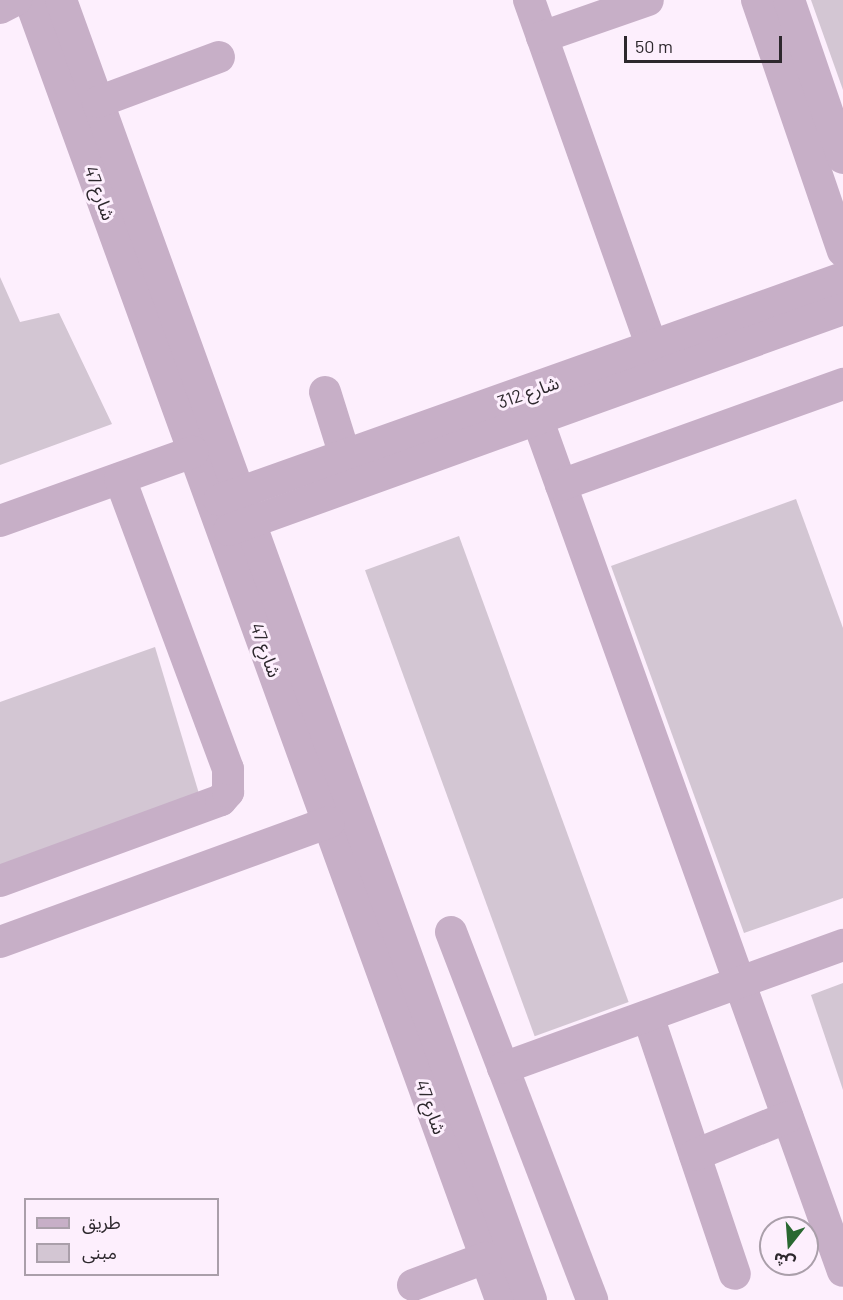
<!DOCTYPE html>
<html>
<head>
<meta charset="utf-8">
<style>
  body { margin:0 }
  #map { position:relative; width:843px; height:1300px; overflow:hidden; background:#fdeffd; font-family:Barlow,"Noto Sans Arabic",sans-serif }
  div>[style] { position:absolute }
  .building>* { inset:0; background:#d3c6d3; transform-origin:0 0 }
  .minor>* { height:32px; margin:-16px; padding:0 16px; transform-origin:16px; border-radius:16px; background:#c7afc7 }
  span { translate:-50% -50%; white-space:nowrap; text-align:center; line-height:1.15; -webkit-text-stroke:6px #fdeffd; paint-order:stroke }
  .street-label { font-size:18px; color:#2d282d }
  .legend { position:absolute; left:24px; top:1198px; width:195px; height:78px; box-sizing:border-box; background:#fdeffd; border:2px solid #aa9faa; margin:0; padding:8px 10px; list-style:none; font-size:18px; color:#2d282d }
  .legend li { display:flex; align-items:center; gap:12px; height:30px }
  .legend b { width:30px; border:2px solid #aa9faa }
  .north { position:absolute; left:759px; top:1216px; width:60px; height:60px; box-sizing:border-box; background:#fdeffd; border:2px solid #aa9faa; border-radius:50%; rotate:197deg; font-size:16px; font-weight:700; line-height:24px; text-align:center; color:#2d282d }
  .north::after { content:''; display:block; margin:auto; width:21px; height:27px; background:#296831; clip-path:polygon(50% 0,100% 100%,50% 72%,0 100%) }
  .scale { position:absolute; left:624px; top:36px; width:158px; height:27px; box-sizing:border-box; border:3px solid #2d282d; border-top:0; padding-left:8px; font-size:18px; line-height:21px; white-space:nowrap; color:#2d282d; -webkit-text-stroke:4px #fdeffd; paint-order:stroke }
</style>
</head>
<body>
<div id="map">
  <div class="building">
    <div style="clip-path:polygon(811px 0,843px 0,843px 90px)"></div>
    <div style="clip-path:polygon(0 277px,20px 322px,59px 313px,112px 424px,0 465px)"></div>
    <div style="clip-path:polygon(796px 499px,843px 628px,843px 898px,744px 933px,611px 566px)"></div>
    <div style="left:459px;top:536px;width:496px;height:100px;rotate:70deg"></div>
    <div style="clip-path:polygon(155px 647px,200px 797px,0 869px,0 702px)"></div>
    <div style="clip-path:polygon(843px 983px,843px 1090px,811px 995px)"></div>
  </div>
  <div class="minor">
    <div style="left:30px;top:0;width:1383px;rotate:70.08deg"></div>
    <div style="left:61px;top:0;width:1382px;rotate:70.12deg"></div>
    <div style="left:529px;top:0;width:389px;rotate:70.5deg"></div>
    <div style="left:757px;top:0;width:265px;rotate:71.1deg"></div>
    <div style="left:789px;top:0;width:167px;rotate:71.1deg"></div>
    <div style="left:0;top:8px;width:18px;rotate:-27deg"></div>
    <div style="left:542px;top:37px;width:112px;rotate:-19.2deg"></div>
    <div style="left:98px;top:102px;width:129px;rotate:-20.4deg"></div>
    <div style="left:325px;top:392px;width:67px;rotate:72.6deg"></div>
    <div style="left:537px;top:418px;width:906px;rotate:70.27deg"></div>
    <div style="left:561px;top:485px;width:300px;rotate:-19.7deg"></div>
    <div style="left:219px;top:500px;width:662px;rotate:-19.58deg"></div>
    <div style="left:0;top:521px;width:205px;rotate:-19.7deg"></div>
    <div style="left:229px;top:530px;width:653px;rotate:-19.8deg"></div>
    <div style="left:0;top:881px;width:235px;rotate:-20.1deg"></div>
    <div style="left:221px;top:800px;width:11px;rotate:-49deg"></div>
    <div style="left:228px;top:792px;width:23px;rotate:-90deg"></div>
    <div style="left:228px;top:769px;width:310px;rotate:-110.4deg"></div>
    <div style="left:451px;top:932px;width:394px;rotate:69deg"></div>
    <div style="left:0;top:942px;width:350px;rotate:-20deg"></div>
    <div style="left:648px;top:1016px;width:272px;rotate:71.4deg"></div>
    <div style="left:503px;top:1068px;width:362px;rotate:-19.9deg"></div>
    <div style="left:695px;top:1155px;width:100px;rotate:-22.2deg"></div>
    <div style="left:413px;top:1285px;width:77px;rotate:-20.6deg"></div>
  </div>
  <div class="street-label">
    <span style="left:100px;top:193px;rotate:70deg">شارع 47</span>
    <span style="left:528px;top:392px;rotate:-19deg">شارع 312</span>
    <span style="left:266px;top:650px;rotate:70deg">شارع 47</span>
    <span style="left:431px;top:1107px;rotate:70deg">شارع 47</span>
  </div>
  <ul class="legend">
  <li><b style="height:8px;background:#c7afc7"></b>طريق</li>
  <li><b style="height:16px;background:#d3c6d3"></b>مبنى</li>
  </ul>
  <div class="north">ش</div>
  <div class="scale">50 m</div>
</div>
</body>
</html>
